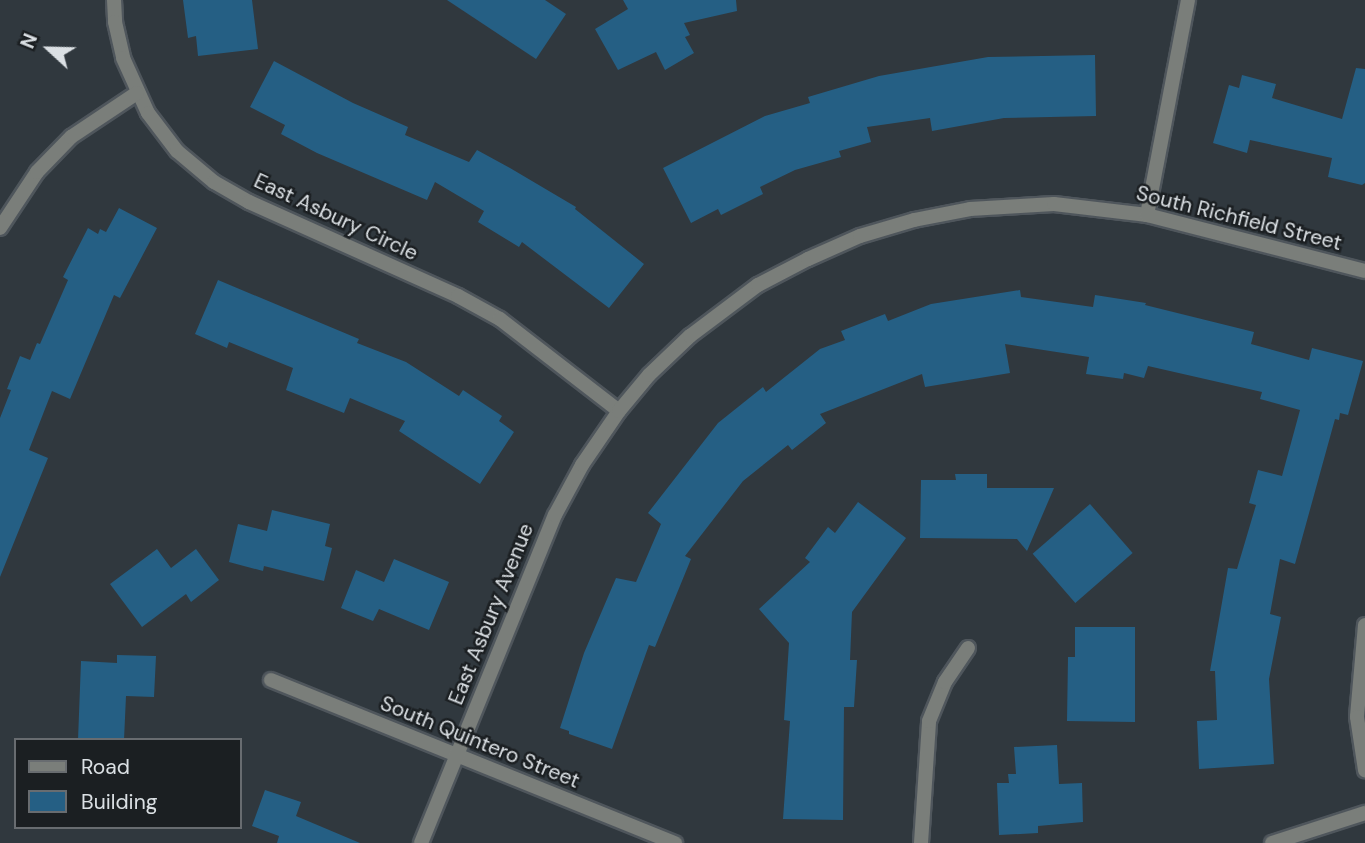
<!DOCTYPE html>
<html>
<head>
<meta charset="utf-8">
<style>
  body { margin:0 }
  #map { position:relative; width:1365px; height:843px; overflow:hidden; background:#30383e; font-family:"DM Sans",sans-serif }
  div>[style] { position:absolute }
  .building>* { inset:0; background:#255f84; transform-origin:0 0 }
  .roads { filter:drop-shadow(2px 0 #4f565c) drop-shadow(-2px 0 #4f565c) drop-shadow(0 2px #4f565c) drop-shadow(0 -2px #4f565c) }
  .minor>* { height:14px; margin:-7px; padding:0 7px; transform-origin:7px; border-radius:7px; background:#7a7e7a }
  span { translate:-50% -50%; white-space:nowrap; text-align:center; line-height:1.15; -webkit-text-stroke:5px #1b1f22; paint-order:stroke }
  .street-label { font-size:21px; color:#dbe0e4 }
  .legend { position:absolute; left:14px; top:738px; width:228px; height:91px; box-sizing:border-box; background:#1b1f22; border:2px solid #686c70; margin:0; padding:9px 12px; list-style:none; font-size:21px; color:#dbe0e4 }
  .legend li { display:flex; align-items:center; gap:14px; height:35px }
  .legend b { width:35px; border:2px solid #686c70 }
  .north { position:absolute; left:14px; top:14px; width:70px; height:70px; -webkit-text-stroke:5px #1b1f22; paint-order:stroke; rotate:292deg; font-size:19px; font-weight:700; line-height:28px; text-align:center; color:#dbe0e4 }
  .north::after { content:''; display:block; margin:auto; width:24px; height:32px; background:#dbe0e4; clip-path:polygon(50% 0,100% 100%,50% 72%,0 100%) }
</style>
</head>
<body>
<div id="map">
  <div class="building">
    <div style="clip-path:polygon(183px 0,252px 0,258px 49px,198px 56px,196px 36px,188px 38px)"></div>
    <div style="clip-path:polygon(447px 0,545px 0,566px 14px,536px 59px)"></div>
    <div style="clip-path:polygon(623px 0,736px 0,737px 11px,684px 23px,690px 35px,685px 37px,694px 53px,665px 70px,656px 52px,618px 70px,595px 29px,628px 9px)"></div>
    <div style="clip-path:polygon(1095px 55px,1096px 116px,1004px 118px,932px 131px,930px 118px,867px 127px,871px 142px,839px 151px,841px 157px,795px 170px,760px 187px,763px 194px,721px 215px,718px 209px,691px 223px,663px 168px,765px 116px,810px 103px,808px 97px,879px 76px,988px 57px)"></div>
    <div style="clip-path:polygon(274px 61px,353px 103px,408px 127px,405px 135px,469px 162px,477px 150px,510px 168px,576px 207px,575px 209px,644px 264px,609px 308px,522px 242px,519px 247px,478px 222px,484px 211px,435px 182px,427px 200px,317px 153px,281px 134px,285px 125px,250px 107px)"></div>
    <div style="clip-path:polygon(1356px 68px,1365px 69px,1365px 183px,1362px 185px,1328px 177px,1332px 158px,1250px 140px,1247px 153px,1213px 143px,1229px 85px,1239px 88px,1242px 75px,1276px 84px,1272px 98px,1342px 119px)"></div>
    <div style="clip-path:polygon(119px 208px,157px 228px,120px 298px,114px 295px,70px 399px,52px 391px,29px 450px,48px 458px,0 577px,0 418px,11px 390px,7px 389px,20px 356px,30px 360px,37px 343px,40px 344px,68px 280px,63px 277px,88px 228px,98px 234px,100px 229px,106px 232px)"></div>
    <div style="clip-path:polygon(218px 280px,359px 339px,357px 343px,406px 362px,459px 396px,463px 390px,502px 416px,499px 421px,514px 432px,480px 484px,399px 431px,405px 421px,350px 398px,344px 413px,286px 390px,293px 368px,229px 342px,227px 348px,195px 334px)"></div>
    <div style="clip-path:polygon(1020px 290px,1021px 297px,1093px 307px,1095px 295px,1146px 303px,1145px 305px,1254px 332px,1251px 344px,1309px 360px,1312px 348px,1363px 361px,1348px 415px,1340px 413px,1339px 420px,1335px 419px,1295px 564px,1280px 559px,1270px 614px,1281px 617px,1269px 679px,1274px 764px,1199px 769px,1197px 721px,1217px 720px,1215px 671px,1210px 671px,1228px 568px,1237px 569px,1256px 505px,1249px 503px,1258px 470px,1282px 476px,1300px 410px,1260px 399px,1262px 392px,1148px 366px,1144px 378px,1124px 373px,1123px 379px,1086px 374px,1089px 357px,1005px 344px,1010px 373px,925px 387px,922px 374px,820px 414px,826px 423px,792px 450px,788px 445px,743px 481px,685px 556px,691px 559px,655px 647px,649px 645px,612px 749px,569px 734px,569px 731px,560px 728px,584px 653px,616px 578px,636px 582px,661px 524px,648px 513px,718px 423px,763px 387px,766px 392px,820px 349px,845px 340px,841px 331px,885px 314px,888px 321px,931px 304px)"></div>
    <div style="clip-path:polygon(955px 474px,987px 474px,987px 488px,1054px 488px,1027px 551px,1017px 539px,920px 538px,921px 480px,956px 480px)"></div>
    <div style="clip-path:polygon(858px 502px,906px 538px,852px 612px,850px 660px,857px 660px,854px 707px,844px 707px,843px 820px,783px 819px,790px 721px,784px 720px,789px 643px,759px 609px,810px 562px,805px 558px,828px 527px,835px 533px)"></div>
    <div style="left:1090px;top:504px;width:65px;height:76px;rotate:49deg"></div>
    <div style="clip-path:polygon(272px 510px,330px 524px,325px 546px,332px 548px,324px 581px,264px 566px,263px 571px,229px 562px,238px 524px,267px 531px)"></div>
    <div style="clip-path:polygon(157px 549px,171px 568px,196px 549px,219px 580px,191px 602px,186px 594px,142px 627px,110px 584px)"></div>
    <div style="clip-path:polygon(394px 559px,449px 582px,429px 630px,379px 609px,373px 621px,341px 608px,356px 570px,384px 582px)"></div>
    <div style="clip-path:polygon(1075px 627px,1135px 627px,1135px 722px,1067px 721px,1068px 657px,1075px 657px)"></div>
    <div style="clip-path:polygon(117px 655px,156px 656px,154px 697px,126px 696px,124px 740px,78px 740px,81px 661px,117px 663px)"></div>
    <div style="clip-path:polygon(1057px 745px,1059px 784px,1082px 783px,1083px 822px,1038px 826px,1038px 833px,999px 835px,997px 783px,1009px 783px,1008px 774px,1016px 774px,1014px 747px)"></div>
    <div style="clip-path:polygon(265px 790px,301px 802px,296px 816px,360px 843px,277px 843px,279px 836px,252px 826px)"></div>
  </div>
  <div class="roads">
    <div class="minor">
      <div style="left:114px;top:0;width:22px;rotate:87deg"></div>
      <div style="left:115px;top:22px;width:37px;rotate:77deg"></div>
      <div style="left:123px;top:58px;width:60px;rotate:65.6deg"></div>
      <div style="left:148px;top:113px;width:48px;rotate:52.7deg"></div>
      <div style="left:177px;top:151px;width:48px;rotate:40deg"></div>
      <div style="left:214px;top:182px;width:40px;rotate:29.7deg"></div>
      <div style="left:249px;top:202px;width:229px;rotate:24.2deg"></div>
      <div style="left:458px;top:296px;width:48px;rotate:28.7deg"></div>
      <div style="left:500px;top:319px;width:150px;rotate:37.7deg"></div>
      <div style="left:1147px;top:215px;width:219px;rotate:-79.2deg"></div>
      <div style="left:0;top:228px;width:67px;rotate:-56.5deg"></div>
      <div style="left:37px;top:172px;width:49px;rotate:-45.8deg"></div>
      <div style="left:71px;top:137px;width:79px;rotate:-33.7deg"></div>
      <div style="left:1365px;top:625px;width:92px;rotate:95deg"></div>
      <div style="left:1357px;top:717px;width:54px;rotate:81.4deg"></div>
      <div style="left:271px;top:680px;width:436px;rotate:22deg"></div>
      <div style="left:421px;top:843px;width:354px;rotate:-67.8deg"></div>
      <div style="left:555px;top:515px;width:57px;rotate:-61.6deg"></div>
      <div style="left:582px;top:465px;width:65px;rotate:-55.6deg"></div>
      <div style="left:619px;top:411px;width:47px;rotate:-50.2deg"></div>
      <div style="left:649px;top:375px;width:57px;rotate:-43.6deg"></div>
      <div style="left:690px;top:336px;width:85px;rotate:-36.9deg"></div>
      <div style="left:758px;top:285px;width:56px;rotate:-27.5deg"></div>
      <div style="left:808px;top:259px;width:57px;rotate:-23.9deg"></div>
      <div style="left:860px;top:236px;width:56px;rotate:-16.5deg"></div>
      <div style="left:914px;top:220px;width:57px;rotate:-11.1deg"></div>
      <div style="left:970px;top:209px;width:84px;rotate:-3.4deg"></div>
      <div style="left:1054px;top:204px;width:94px;rotate:6.7deg"></div>
      <div style="left:1147px;top:215px;width:225px;rotate:14.4deg"></div>
      <div style="left:921px;top:843px;width:122px;rotate:-86.2deg"></div>
      <div style="left:929px;top:721px;width:42px;rotate:-67.7deg"></div>
      <div style="left:945px;top:682px;width:41px;rotate:-55.9deg"></div>
      <div style="left:1272px;top:843px;width:98px;rotate:-17.9deg"></div>
    </div>
  </div>
  <div class="street-label">
    <span style="left:336px;top:217px;rotate:25deg">East Asbury Circle</span>
    <span style="left:1239px;top:218px;rotate:14deg">South Richfield Street</span>
    <span style="left:491px;top:614px;rotate:-68deg">East Asbury Avenue</span>
    <span style="left:480px;top:742px;rotate:22deg">South Quintero Street</span>
  </div>
  <ul class="legend">
  <li><b style="height:9px;background:#7a7e7a"></b>Road</li>
  <li><b style="height:19px;background:#255f84"></b>Building</li>
  </ul>
  <div class="north">N</div>
</div>
</body>
</html>
